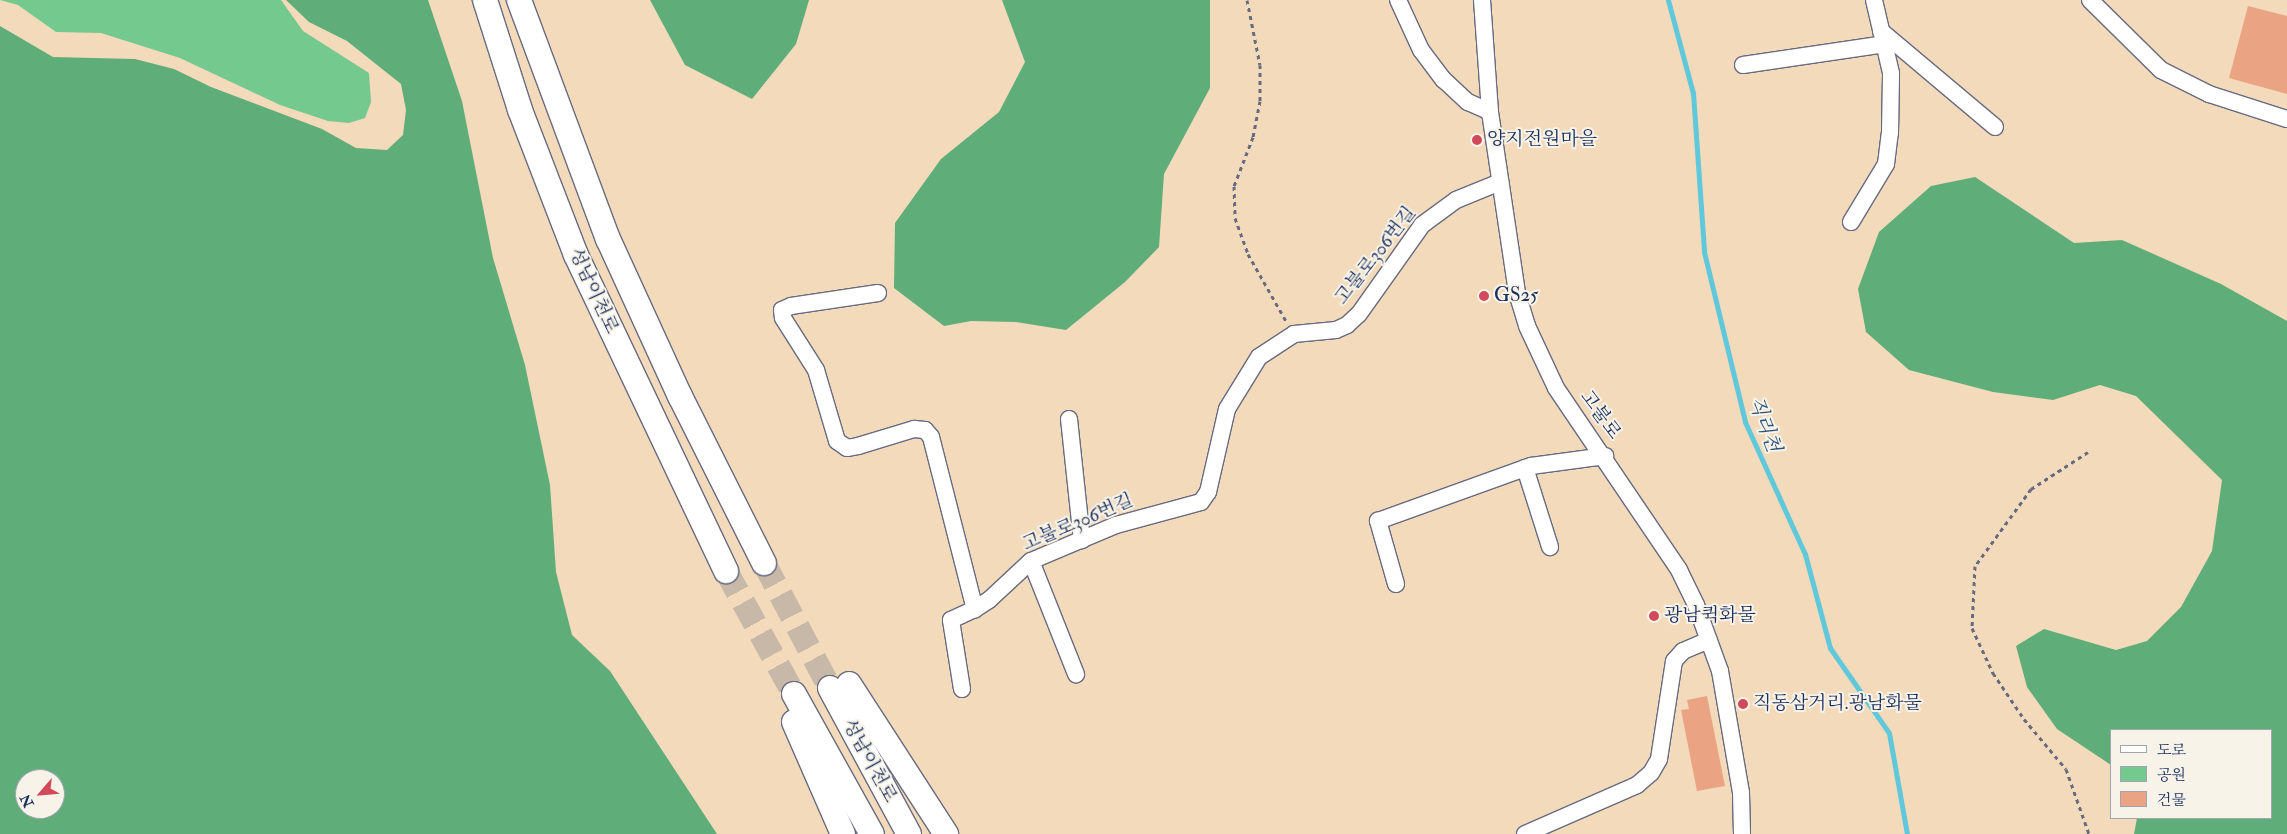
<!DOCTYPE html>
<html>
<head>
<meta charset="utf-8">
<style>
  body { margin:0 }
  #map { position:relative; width:2287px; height:834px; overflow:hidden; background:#f3dabb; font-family:"IM FELL Double Pica","Noto Serif KR",serif }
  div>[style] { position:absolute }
  .green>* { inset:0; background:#74c98e }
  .forest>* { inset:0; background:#5fad79 }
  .stream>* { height:5px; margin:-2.5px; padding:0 2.5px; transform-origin:2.5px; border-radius:2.5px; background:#60c8db }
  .building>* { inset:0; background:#eaa483 }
  .highway-tunnel>* { height:24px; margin-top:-12px; transform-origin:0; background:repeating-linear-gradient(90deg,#c8b8a8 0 24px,transparent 0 36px) }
  .path>* { height:3px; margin-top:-1.5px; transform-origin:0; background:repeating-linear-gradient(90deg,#676b7f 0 4px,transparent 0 8px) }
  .roads { filter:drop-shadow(1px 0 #676b7f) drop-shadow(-1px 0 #676b7f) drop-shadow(0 1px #676b7f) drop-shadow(0 -1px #676b7f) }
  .minor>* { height:16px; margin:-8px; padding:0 8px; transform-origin:8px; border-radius:8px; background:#fff }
  .highway>* { height:24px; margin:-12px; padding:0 12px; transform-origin:12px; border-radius:12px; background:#fff }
  .dots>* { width:14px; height:14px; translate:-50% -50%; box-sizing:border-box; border:2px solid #f7f3e8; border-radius:50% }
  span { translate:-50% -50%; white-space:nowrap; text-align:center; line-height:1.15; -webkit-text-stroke:4px #f7f3e8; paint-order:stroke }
  .poi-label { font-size:19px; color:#1b2f5e }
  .left { translate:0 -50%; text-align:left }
  .street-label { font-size:19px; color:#1b2f5e }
  .water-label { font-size:20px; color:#2c557d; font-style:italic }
  .legend { position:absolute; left:2110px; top:729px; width:162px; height:90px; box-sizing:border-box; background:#f7f3e8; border:1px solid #9fa5b1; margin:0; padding:6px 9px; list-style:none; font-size:15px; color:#1b2f5e }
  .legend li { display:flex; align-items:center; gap:10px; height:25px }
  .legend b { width:25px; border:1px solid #9fa5b1 }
  .north { position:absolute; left:15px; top:769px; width:50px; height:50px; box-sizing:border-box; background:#f7f3e8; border:1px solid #9fa5b1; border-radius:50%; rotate:243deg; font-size:14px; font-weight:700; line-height:20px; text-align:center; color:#1b2f5e }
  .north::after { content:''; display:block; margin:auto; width:18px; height:22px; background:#d1495b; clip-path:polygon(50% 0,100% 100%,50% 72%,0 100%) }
</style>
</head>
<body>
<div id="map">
  <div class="green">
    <div style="clip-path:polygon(0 0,281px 0,303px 31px,369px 73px,371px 102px,365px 118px,349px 123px,328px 121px,280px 105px,180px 58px,101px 33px,56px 32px,18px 5px)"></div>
  </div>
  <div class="forest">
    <div style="clip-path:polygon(evenodd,286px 0,428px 0,462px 101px,493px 258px,525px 365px,550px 485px,556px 572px,572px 635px,610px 671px,717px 834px,0 834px,0 26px,53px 57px,135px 59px,174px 69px,211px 87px,322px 129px,356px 148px,387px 150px,403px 135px,406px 110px,401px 84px,347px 41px,309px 22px,286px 0,25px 779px,55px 779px,55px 809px,25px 809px,25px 779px)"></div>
    <div style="clip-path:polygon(650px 0,809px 0,796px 44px,752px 99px,685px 65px)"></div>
    <div style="clip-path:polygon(1002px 0,1210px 0,1210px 88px,1164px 174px,1159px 247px,1125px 282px,1066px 330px,1016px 322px,971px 321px,944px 326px,894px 288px,895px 223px,941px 159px,999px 112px,1025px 62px)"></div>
    <div style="clip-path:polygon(1975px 177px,2074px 243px,2122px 240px,2221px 284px,2287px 321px,2287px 834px,2134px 834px,2137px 818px,2271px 818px,2271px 730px,2111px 730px,2111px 765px,2057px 729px,2027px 687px,2016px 646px,2044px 629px,2116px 650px,2147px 641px,2181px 607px,2212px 551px,2222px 480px,2136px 396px,2100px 385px,2053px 400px,1993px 392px,1909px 370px,1866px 332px,1858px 289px,1879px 232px,1931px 186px)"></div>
  </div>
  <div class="stream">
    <div style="left:1668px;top:0;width:96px;rotate:75deg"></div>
    <div style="left:1693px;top:93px;width:159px;rotate:86deg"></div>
    <div style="left:1704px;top:252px;width:175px;rotate:76.4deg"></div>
    <div style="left:1745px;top:422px;width:145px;rotate:65.6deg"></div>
    <div style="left:1805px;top:554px;width:97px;rotate:75.1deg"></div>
    <div style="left:1830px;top:648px;width:103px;rotate:55.2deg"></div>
    <div style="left:1889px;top:733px;width:103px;rotate:79.9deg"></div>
  </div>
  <div class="building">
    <div style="clip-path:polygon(2248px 6px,2287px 16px,2287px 94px,2229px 78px)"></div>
    <div style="clip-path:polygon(1707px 696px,1725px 786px,1697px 791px,1681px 710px,1689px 709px,1687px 700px)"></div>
  </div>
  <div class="highway-tunnel">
    <div style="left:764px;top:563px;width:141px;rotate:62.2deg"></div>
    <div style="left:726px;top:571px;width:141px;rotate:61.1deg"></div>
  </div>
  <div class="path">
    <div style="left:1247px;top:0;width:66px;rotate:78.7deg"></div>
    <div style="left:1260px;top:65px;width:36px;rotate:90deg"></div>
    <div style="left:1260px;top:101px;width:37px;rotate:101deg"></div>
    <div style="left:1253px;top:137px;width:53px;rotate:111.2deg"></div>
    <div style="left:1234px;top:186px;width:32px;rotate:88deg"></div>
    <div style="left:1235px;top:218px;width:38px;rotate:70deg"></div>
    <div style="left:1248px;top:254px;width:77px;rotate:60.4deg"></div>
    <div style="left:2088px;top:452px;width:68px;rotate:147deg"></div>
    <div style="left:2031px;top:489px;width:95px;rotate:126deg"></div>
    <div style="left:1975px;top:566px;width:62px;rotate:92.8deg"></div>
    <div style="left:1972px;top:628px;width:50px;rotate:65deg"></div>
    <div style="left:1993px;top:673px;width:55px;rotate:56deg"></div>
    <div style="left:2024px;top:719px;width:65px;rotate:50deg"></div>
    <div style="left:2066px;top:769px;width:69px;rotate:70.5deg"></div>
  </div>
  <div class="roads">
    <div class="minor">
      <div style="left:1398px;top:0;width:55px;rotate:65.3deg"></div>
      <div style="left:1421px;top:50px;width:38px;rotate:53deg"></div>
      <div style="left:1444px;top:80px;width:33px;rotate:43deg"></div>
      <div style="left:1468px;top:102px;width:24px;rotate:24deg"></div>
      <div style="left:1482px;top:0;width:112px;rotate:85.9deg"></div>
      <div style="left:1490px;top:112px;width:183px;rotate:81.5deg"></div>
      <div style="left:1517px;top:293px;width:34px;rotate:73deg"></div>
      <div style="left:1527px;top:326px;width:68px;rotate:64.9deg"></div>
      <div style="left:1556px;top:388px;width:220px;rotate:55.9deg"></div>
      <div style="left:1679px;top:570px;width:39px;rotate:64deg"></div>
      <div style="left:1696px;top:605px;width:70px;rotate:70deg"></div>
      <div style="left:1720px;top:671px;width:124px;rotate:80.2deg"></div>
      <div style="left:1741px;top:793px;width:41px;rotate:88.6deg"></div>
      <div style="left:2090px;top:0;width:100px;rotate:44.6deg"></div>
      <div style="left:2161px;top:70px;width:54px;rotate:26.6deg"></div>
      <div style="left:2209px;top:94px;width:82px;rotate:17.8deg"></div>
      <div style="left:1881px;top:31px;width:149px;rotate:40.1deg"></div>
      <div style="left:1743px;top:65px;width:144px;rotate:-8.4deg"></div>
      <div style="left:1851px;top:222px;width:68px;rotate:-58.9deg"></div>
      <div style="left:1886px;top:164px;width:31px;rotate:-83deg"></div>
      <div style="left:1890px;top:133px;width:60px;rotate:-89deg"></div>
      <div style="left:1891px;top:73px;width:75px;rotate:-103.1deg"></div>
      <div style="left:878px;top:293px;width:88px;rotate:171.5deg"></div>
      <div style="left:791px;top:306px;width:10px;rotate:156deg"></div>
      <div style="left:782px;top:310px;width:8px;rotate:83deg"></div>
      <div style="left:783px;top:318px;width:62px;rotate:57.6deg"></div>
      <div style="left:816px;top:370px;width:74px;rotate:73.5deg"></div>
      <div style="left:837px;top:441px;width:12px;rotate:35deg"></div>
      <div style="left:847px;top:448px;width:11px;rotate:-10deg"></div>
      <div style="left:858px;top:446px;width:59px;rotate:-16.9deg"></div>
      <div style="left:914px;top:429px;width:11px;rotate:5deg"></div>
      <div style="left:925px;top:430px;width:9px;rotate:49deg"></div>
      <div style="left:931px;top:437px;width:178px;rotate:75.7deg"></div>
      <div style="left:975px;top:609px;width:17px;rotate:-33deg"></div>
      <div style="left:989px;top:600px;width:57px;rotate:-42.9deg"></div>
      <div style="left:1031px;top:561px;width:92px;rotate:-23deg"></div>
      <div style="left:1116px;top:525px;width:88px;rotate:-15.1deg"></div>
      <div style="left:1201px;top:502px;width:12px;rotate:-55deg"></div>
      <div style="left:1208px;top:492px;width:85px;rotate:-77.1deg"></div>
      <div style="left:1227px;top:409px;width:61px;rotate:-58.4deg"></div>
      <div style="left:1259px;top:357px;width:42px;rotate:-33.3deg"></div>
      <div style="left:1294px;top:334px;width:42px;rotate:-5.4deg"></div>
      <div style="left:1336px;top:330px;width:12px;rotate:-24deg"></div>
      <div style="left:1347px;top:325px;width:16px;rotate:-43deg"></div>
      <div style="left:1359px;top:314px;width:109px;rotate:-54.7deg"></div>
      <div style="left:1422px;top:225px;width:42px;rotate:-36.3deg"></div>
      <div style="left:1456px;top:200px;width:48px;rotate:-22.2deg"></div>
      <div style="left:1069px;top:419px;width:122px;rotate:83.9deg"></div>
      <div style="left:1525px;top:468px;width:83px;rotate:72.4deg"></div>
      <div style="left:1031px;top:561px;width:122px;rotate:68.3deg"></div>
      <div style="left:1396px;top:584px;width:66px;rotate:-105.9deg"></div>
      <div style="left:1378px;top:521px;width:163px;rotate:-19.8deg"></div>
      <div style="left:1531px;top:466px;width:75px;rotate:-7.7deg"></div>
      <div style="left:962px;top:689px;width:70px;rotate:-99.1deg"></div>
      <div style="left:951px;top:620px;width:26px;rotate:-25deg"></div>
      <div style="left:1525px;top:834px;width:122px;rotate:-23.6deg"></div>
      <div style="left:1637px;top:785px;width:18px;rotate:-41deg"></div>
      <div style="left:1651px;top:773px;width:16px;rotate:-60deg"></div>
      <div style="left:1659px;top:759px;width:99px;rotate:-81.3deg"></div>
      <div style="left:1674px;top:661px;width:13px;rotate:-48deg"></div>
      <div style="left:1683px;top:651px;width:28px;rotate:-23deg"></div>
    </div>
    <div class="highway">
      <div style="left:485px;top:0;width:115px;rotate:72.3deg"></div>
      <div style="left:520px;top:110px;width:155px;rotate:68.9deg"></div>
      <div style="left:576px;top:255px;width:350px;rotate:64.6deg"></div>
      <div style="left:519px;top:0;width:255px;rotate:69.6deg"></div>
      <div style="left:608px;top:239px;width:173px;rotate:65.4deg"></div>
      <div style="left:680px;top:396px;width:187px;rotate:63.3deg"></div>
      <div style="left:849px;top:684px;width:179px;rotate:57.1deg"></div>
      <div style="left:830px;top:688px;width:166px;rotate:61.6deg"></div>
      <div style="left:794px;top:694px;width:160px;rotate:60.9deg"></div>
      <div style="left:794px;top:722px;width:122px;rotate:66.4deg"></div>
    </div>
  </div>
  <div class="dots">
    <div style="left:1477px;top:140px;background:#d1495b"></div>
    <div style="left:1484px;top:296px;background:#d1495b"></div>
    <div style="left:1654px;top:616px;background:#d1495b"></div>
    <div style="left:1743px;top:704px;background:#d1495b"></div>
  </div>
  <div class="poi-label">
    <span class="left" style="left:1487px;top:140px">양지전원마을</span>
    <span class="left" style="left:1494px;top:296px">GS25</span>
    <span class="left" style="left:1664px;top:616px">광남퀵화물</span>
    <span class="left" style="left:1753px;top:704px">직동삼거리.광남화물</span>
  </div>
  <div class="street-label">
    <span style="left:1376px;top:256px;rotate:-52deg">고불로306번길</span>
    <span style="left:593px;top:291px;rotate:65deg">성남이천로</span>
    <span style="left:1600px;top:415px;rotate:54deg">고불로</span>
    <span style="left:1078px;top:523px;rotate:-23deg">고불로306번길</span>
    <span style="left:869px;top:761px;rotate:61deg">성남이천로</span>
  </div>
  <div class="water-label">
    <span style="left:1765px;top:424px;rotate:70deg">직리천</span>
  </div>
  <ul class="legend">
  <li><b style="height:6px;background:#fff"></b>도로</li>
  <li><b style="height:14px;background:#74c98e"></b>공원</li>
  <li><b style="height:14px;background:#eaa483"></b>건물</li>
  </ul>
  <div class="north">N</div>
</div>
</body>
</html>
